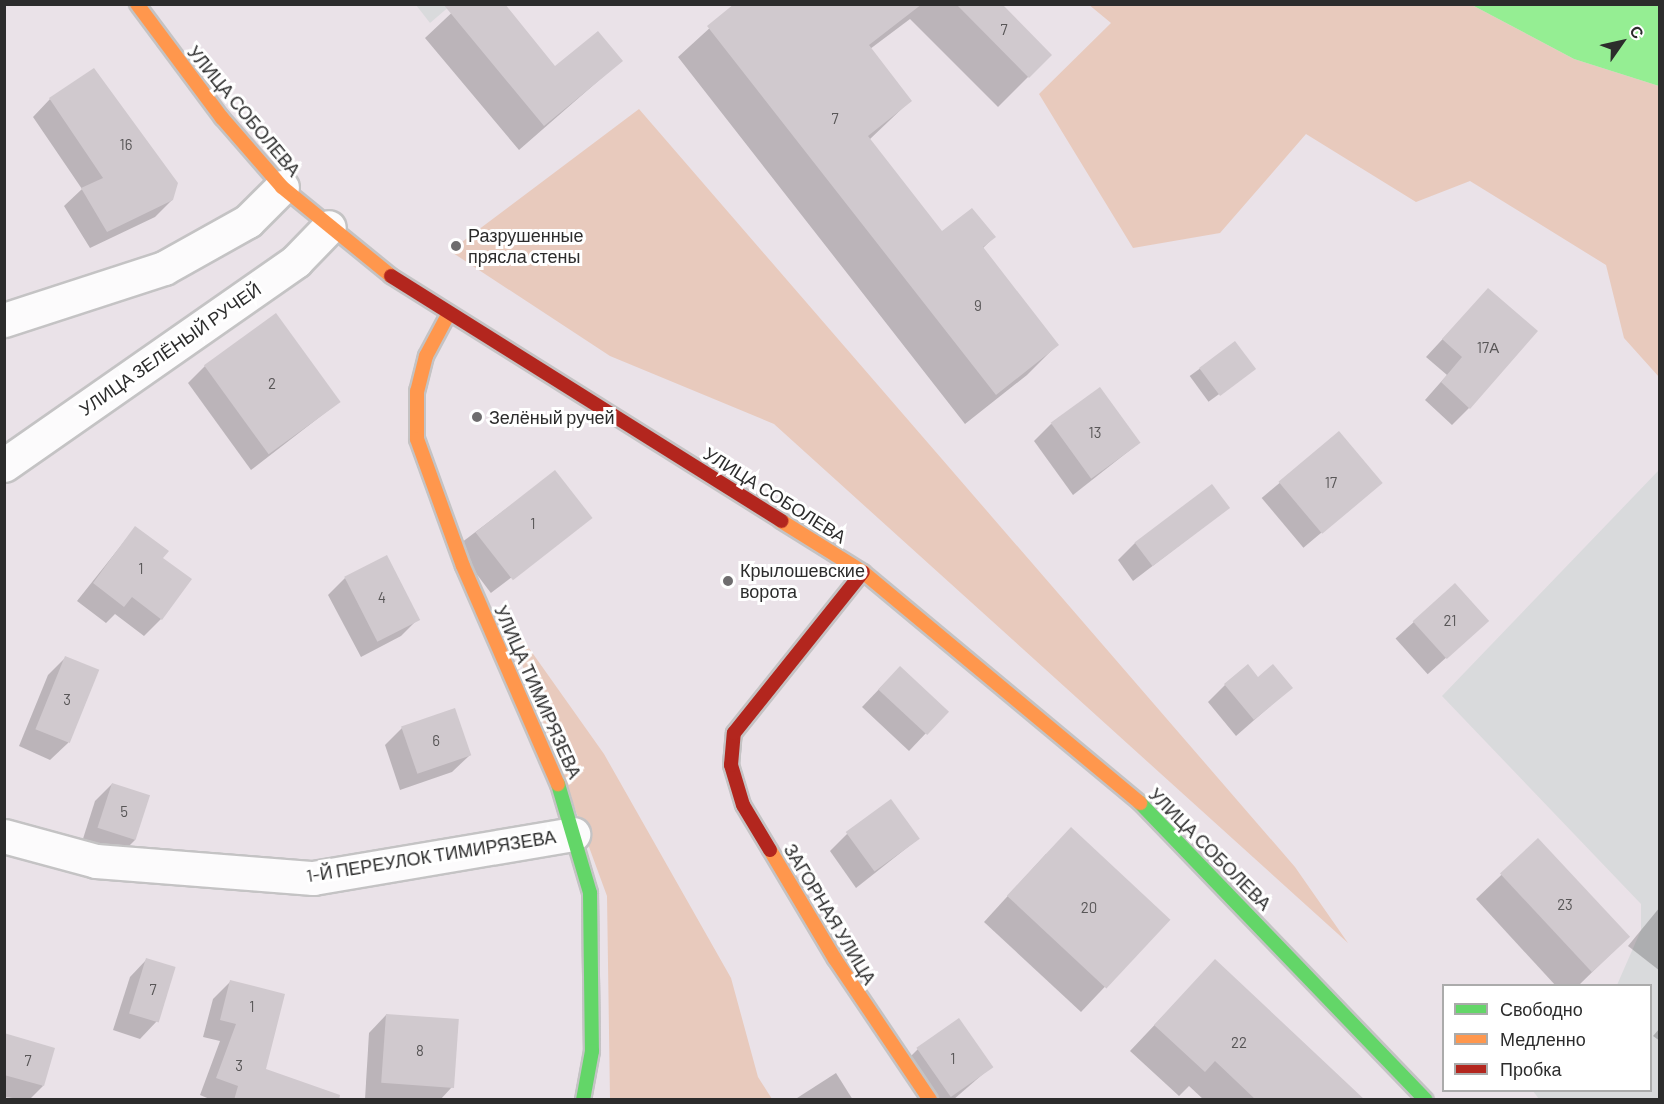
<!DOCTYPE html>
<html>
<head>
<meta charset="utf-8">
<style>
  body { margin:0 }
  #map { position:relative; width:1664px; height:1104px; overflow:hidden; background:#eae2e8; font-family:Barlow,sans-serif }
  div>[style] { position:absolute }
  .industrial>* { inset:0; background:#d9dadc }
  .green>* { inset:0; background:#e8cabd }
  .water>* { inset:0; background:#95ee93 }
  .shadow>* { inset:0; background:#0003; transform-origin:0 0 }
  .building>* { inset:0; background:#d0c9ce; transform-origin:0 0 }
  .roads { filter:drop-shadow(2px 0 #c4c3c4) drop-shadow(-2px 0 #c4c3c4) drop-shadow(0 2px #c4c3c4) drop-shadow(0 -2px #c4c3c4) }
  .street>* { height:33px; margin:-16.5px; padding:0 16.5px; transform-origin:16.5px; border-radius:16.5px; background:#fcfbfc }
  .fast>* { height:14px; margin:-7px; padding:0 7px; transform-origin:7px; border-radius:7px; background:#63d668 }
  .slow>* { height:14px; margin:-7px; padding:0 7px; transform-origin:7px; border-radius:7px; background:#ff974d }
  .jam>* { height:14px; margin:-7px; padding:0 7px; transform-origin:7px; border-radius:7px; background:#b3261e }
  .dots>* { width:16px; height:16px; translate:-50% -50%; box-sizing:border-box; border:3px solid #fff; border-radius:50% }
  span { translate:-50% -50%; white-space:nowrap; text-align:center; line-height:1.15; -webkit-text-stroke:6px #fff; paint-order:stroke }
  .number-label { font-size:15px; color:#585657 }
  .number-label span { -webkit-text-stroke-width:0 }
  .street-label { font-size:18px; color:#2c2c2c }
  .poi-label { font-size:18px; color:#2c2c2c }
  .left { translate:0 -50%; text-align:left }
  .frame { position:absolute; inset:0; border:6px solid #2c2c2c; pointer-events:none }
  .legend { position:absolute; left:1442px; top:984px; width:210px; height:108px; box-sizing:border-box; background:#fff; border:2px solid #ababab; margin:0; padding:8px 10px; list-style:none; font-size:18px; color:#2c2c2c }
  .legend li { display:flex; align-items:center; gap:12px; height:30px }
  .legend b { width:30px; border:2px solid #ababab }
  .north { position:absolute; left:1592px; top:12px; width:60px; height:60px; -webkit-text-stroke:4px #fff; paint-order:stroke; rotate:56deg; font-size:16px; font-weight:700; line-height:24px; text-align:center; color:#2c2c2c }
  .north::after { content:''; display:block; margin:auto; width:21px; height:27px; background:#2c2c2c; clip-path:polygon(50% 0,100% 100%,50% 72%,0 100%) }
</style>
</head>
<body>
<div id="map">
  <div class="industrial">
    <div style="clip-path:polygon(416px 5px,451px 5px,430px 23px)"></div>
    <div style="clip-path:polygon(1659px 470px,1659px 1099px,1539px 1099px,1533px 1091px,1650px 1090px,1650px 986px,1617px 985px,1641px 930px,1641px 904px,1442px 696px)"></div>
  </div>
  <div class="green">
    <div style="clip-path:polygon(1088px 4px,1472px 5px,1574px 59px,1659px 86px,1659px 377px,1624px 338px,1606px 265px,1470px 181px,1416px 202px,1306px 134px,1220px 233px,1133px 248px,1039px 94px,1111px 23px)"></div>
    <div style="clip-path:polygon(639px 109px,1295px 867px,1348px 943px,774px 424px,610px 356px,450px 251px)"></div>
    <div style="clip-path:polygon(502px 610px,604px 754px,731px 978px,758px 1077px,772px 1099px,610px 1099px,607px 896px)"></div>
  </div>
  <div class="water">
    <div style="clip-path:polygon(1472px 5px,1659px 5px,1659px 86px,1574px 59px)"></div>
  </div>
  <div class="shadow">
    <div style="clip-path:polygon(461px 4px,555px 68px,621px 61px,519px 150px,425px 38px)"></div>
    <div style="clip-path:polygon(736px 4px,1000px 4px,1050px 55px,998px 107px,910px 19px,870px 49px,910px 101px,869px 140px,942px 233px,994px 237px,982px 249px,1057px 345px,1027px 375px,965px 424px,678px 57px)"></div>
    <div style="clip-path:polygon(50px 99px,172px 200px,155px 217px,90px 248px,64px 206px,82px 189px,33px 117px)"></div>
    <div style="clip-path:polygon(1488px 290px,1469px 408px,1452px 425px,1425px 400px,1447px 375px,1426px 357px)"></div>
    <div style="left:1235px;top:343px;width:32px;height:56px;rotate:54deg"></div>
    <div style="clip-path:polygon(205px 366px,339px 402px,251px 470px,188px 383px)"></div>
    <div style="clip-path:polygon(1051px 424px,1139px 443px,1073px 495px,1034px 441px)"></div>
    <div style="left:1339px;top:433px;width:65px;height:101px;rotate:50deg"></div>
    <div style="left:555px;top:472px;width:58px;height:124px;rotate:53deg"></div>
    <div style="clip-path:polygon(1228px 508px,1133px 581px,1118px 560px,1135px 543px)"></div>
    <div style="clip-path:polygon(135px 528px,161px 559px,161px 619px,144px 636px,115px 614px,106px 623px,77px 601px)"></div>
    <div style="clip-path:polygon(345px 578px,418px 619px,401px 636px,361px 657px,328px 595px)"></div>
    <div style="left:1455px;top:585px;width:48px;height:80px;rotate:48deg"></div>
    <div style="clip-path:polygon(65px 658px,97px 671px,68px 743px,50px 760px,19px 746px,48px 675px)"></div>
    <div style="clip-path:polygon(883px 685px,947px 711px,909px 751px,862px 707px)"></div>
    <div style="clip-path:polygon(1225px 685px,1291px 688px,1236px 736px,1208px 702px)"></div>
    <div style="clip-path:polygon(402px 728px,470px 755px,452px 772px,400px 790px,385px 745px)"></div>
    <div style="clip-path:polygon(112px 784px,135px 840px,118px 857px,81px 845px,95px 801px)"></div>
    <div style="clip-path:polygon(847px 834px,918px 839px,856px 888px,830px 851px)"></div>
    <div style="clip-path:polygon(1538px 840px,1628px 937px,1578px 986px,1556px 986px,1476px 899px)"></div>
    <div style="clip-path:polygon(1046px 854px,1168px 920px,1081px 1012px,984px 922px)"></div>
    <div style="clip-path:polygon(1660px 907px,1660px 971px,1628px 946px)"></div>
    <div style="clip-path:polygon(147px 959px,157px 1021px,140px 1039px,113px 1030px,130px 977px)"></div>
    <div style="clip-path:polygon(1215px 961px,1363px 1100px,1204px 1100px,1189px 1086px,1179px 1096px,1130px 1051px)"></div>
    <div style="clip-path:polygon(230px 982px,264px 1070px,318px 1100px,212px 1100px,200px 1095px,220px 1041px,203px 1037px,213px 999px)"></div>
    <div style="clip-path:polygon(386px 1015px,452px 1087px,440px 1100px,365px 1099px,369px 1033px)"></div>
    <div style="clip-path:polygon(1660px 1028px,1660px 1041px,1653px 1036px)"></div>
    <div style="clip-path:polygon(4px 1035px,43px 1086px,29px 1100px,4px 1097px)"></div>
    <div style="clip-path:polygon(918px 1049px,991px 1067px,953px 1100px,922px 1100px,901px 1066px)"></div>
    <div style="clip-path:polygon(836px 1073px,853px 1100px,794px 1100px)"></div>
  </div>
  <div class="building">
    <div style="clip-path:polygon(443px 4px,505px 4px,555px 66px,598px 31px,623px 61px,544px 126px)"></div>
    <div style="clip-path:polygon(734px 4px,922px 4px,869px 45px,912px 101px,868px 136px,942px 231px,972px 208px,996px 237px,983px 247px,1059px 345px,996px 395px,707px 26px)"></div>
    <div style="clip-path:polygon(956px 4px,1002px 4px,1052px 55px,1029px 78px)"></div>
    <div style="clip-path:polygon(94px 68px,178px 183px,173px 200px,107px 232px,81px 188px,103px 178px,49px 98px)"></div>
    <div style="clip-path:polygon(1488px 288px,1538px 331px,1470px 409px,1441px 382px,1462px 357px,1442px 339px)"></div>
    <div style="left:276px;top:313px;width:110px;height:89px;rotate:54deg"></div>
    <div style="left:1235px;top:341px;width:35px;height:45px;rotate:53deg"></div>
    <div style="left:1100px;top:387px;width:69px;height:61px;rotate:54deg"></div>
    <div style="left:1339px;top:431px;width:68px;height:79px;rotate:50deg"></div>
    <div style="left:555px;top:470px;width:61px;height:101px;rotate:52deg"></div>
    <div style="left:1212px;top:484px;width:30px;height:97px;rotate:53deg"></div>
    <div style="clip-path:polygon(135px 526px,169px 551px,163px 558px,192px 579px,162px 620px,132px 597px,124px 607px,93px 583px)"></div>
    <div style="left:387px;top:555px;width:73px;height:48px;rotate:63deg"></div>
    <div style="left:1455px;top:583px;width:51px;height:57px;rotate:48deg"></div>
    <div style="left:65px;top:656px;width:37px;height:79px;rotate:22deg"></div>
    <div style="clip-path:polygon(1248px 664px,1258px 677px,1273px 664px,1293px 688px,1254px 720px,1224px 684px)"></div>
    <div style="left:900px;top:666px;width:67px;height:32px;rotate:43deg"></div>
    <div style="left:455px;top:708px;width:50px;height:57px;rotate:71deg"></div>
    <div style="left:112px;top:783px;width:40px;height:47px;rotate:18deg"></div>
    <div style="left:891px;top:799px;width:49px;height:56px;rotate:54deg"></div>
    <div style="left:1071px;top:827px;width:136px;height:94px;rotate:43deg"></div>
    <div style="left:1538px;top:838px;width:135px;height:52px;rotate:47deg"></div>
    <div style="left:146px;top:958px;width:31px;height:58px;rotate:17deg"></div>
    <div style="clip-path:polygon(1215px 959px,1365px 1100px,1256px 1100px,1215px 1061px,1205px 1072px,1154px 1025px)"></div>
    <div style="clip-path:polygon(230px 980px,285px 994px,266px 1069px,340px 1095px,339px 1100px,234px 1100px,238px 1086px,216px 1078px,236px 1024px,220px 1020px)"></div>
    <div style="left:386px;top:1014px;width:73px;height:69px;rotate:4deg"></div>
    <div style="left:959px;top:1018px;width:60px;height:52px;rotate:55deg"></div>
    <div style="clip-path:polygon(4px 1033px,55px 1048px,44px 1086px,4px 1075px)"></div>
  </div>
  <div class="roads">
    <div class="street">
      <div style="left:4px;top:320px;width:168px;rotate:-18deg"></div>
      <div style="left:164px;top:268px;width:96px;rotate:-29.2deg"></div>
      <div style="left:248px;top:221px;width:48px;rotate:-45deg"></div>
      <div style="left:4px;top:465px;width:356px;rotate:-34.9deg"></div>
      <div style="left:296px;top:261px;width:47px;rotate:-45.9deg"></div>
      <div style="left:4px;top:836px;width:95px;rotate:15.2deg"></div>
      <div style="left:96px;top:861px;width:218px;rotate:4.5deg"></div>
      <div style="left:313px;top:878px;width:264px;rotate:-9.6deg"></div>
    </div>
    <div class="fast">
      <div style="left:558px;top:784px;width:114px;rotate:73.6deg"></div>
      <div style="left:590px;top:893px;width:158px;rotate:89.3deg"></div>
      <div style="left:592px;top:1051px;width:50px;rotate:100.4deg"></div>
      <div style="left:1140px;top:803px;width:412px;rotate:46.1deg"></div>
    </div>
    <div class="slow">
      <div style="left:137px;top:4px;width:142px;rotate:53.3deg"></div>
      <div style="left:222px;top:118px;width:91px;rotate:49deg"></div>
      <div style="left:282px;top:187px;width:141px;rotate:39.2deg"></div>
      <div style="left:449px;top:313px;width:49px;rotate:118.1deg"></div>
      <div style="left:426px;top:356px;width:36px;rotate:104deg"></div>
      <div style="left:417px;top:391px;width:48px;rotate:90deg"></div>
      <div style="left:417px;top:439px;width:135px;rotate:70.1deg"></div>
      <div style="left:463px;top:566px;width:238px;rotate:66.5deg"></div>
      <div style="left:781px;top:521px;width:97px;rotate:31.9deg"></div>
      <div style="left:863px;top:572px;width:361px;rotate:39.8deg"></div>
      <div style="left:770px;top:850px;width:127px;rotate:59.2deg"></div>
      <div style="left:835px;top:959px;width:170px;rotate:56deg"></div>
    </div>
    <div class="jam">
      <div style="left:391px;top:276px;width:461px;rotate:32.1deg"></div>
      <div style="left:770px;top:850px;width:52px;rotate:-121deg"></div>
      <div style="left:743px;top:805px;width:42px;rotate:-106.7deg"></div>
      <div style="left:731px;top:765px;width:32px;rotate:-85deg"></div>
      <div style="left:734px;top:733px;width:206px;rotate:-51.3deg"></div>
    </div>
  </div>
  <div class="dots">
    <div style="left:456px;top:246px;background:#6e6c6e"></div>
    <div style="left:477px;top:417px;background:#6e6c6e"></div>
    <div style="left:728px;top:581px;background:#6e6c6e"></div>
  </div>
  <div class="number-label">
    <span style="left:1004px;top:30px">7</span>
    <span style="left:835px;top:119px">7</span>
    <span style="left:126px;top:145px">16</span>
    <span style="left:978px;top:306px">9</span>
    <span style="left:1488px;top:348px">17А</span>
    <span style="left:272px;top:384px">2</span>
    <span style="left:1095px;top:433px">13</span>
    <span style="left:1331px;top:483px">17</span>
    <span style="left:533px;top:524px">1</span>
    <span style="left:141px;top:569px">1</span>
    <span style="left:382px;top:598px">4</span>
    <span style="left:1450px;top:621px">21</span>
    <span style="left:67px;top:700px">3</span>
    <span style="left:436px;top:741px">6</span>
    <span style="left:124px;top:812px">5</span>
    <span style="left:1565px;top:905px">23</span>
    <span style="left:1089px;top:908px">20</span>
    <span style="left:153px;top:990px">7</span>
    <span style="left:252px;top:1007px">1</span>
    <span style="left:1239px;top:1043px">22</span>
    <span style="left:420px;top:1051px">8</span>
    <span style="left:953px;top:1059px">1</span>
    <span style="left:28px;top:1061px">7</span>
    <span style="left:239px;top:1066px">3</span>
  </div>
  <div class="street-label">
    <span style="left:244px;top:111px;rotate:50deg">УЛИЦА СОБОЛЕВА</span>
    <span style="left:170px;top:349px;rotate:-35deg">УЛИЦА ЗЕЛЁНЫЙ РУЧЕЙ</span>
    <span style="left:775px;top:495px;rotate:32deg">УЛИЦА СОБОЛЕВА</span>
    <span style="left:538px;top:692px;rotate:66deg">УЛИЦА ТИМИРЯЗЕВА</span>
    <span style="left:1210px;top:849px;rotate:45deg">УЛИЦА СОБОЛЕВА</span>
    <span style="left:431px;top:856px;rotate:-9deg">1-Й ПЕРЕУЛОК ТИМИРЯЗЕВА</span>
    <span style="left:830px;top:914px;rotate:59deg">ЗАГОРНАЯ УЛИЦА</span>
  </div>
  <div class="poi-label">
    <span class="left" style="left:468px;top:246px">Разрушенные<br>прясла стены</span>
    <span class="left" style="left:489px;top:417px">Зелёный ручей</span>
    <span class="left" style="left:740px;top:581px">Крылошевские<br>ворота</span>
  </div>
  <div class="frame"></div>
  <ul class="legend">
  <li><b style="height:8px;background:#63d668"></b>Свободно</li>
  <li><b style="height:8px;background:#ff974d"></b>Медленно</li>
  <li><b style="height:8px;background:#b3261e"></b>Пробка</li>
  </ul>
  <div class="north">С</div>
</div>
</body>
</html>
